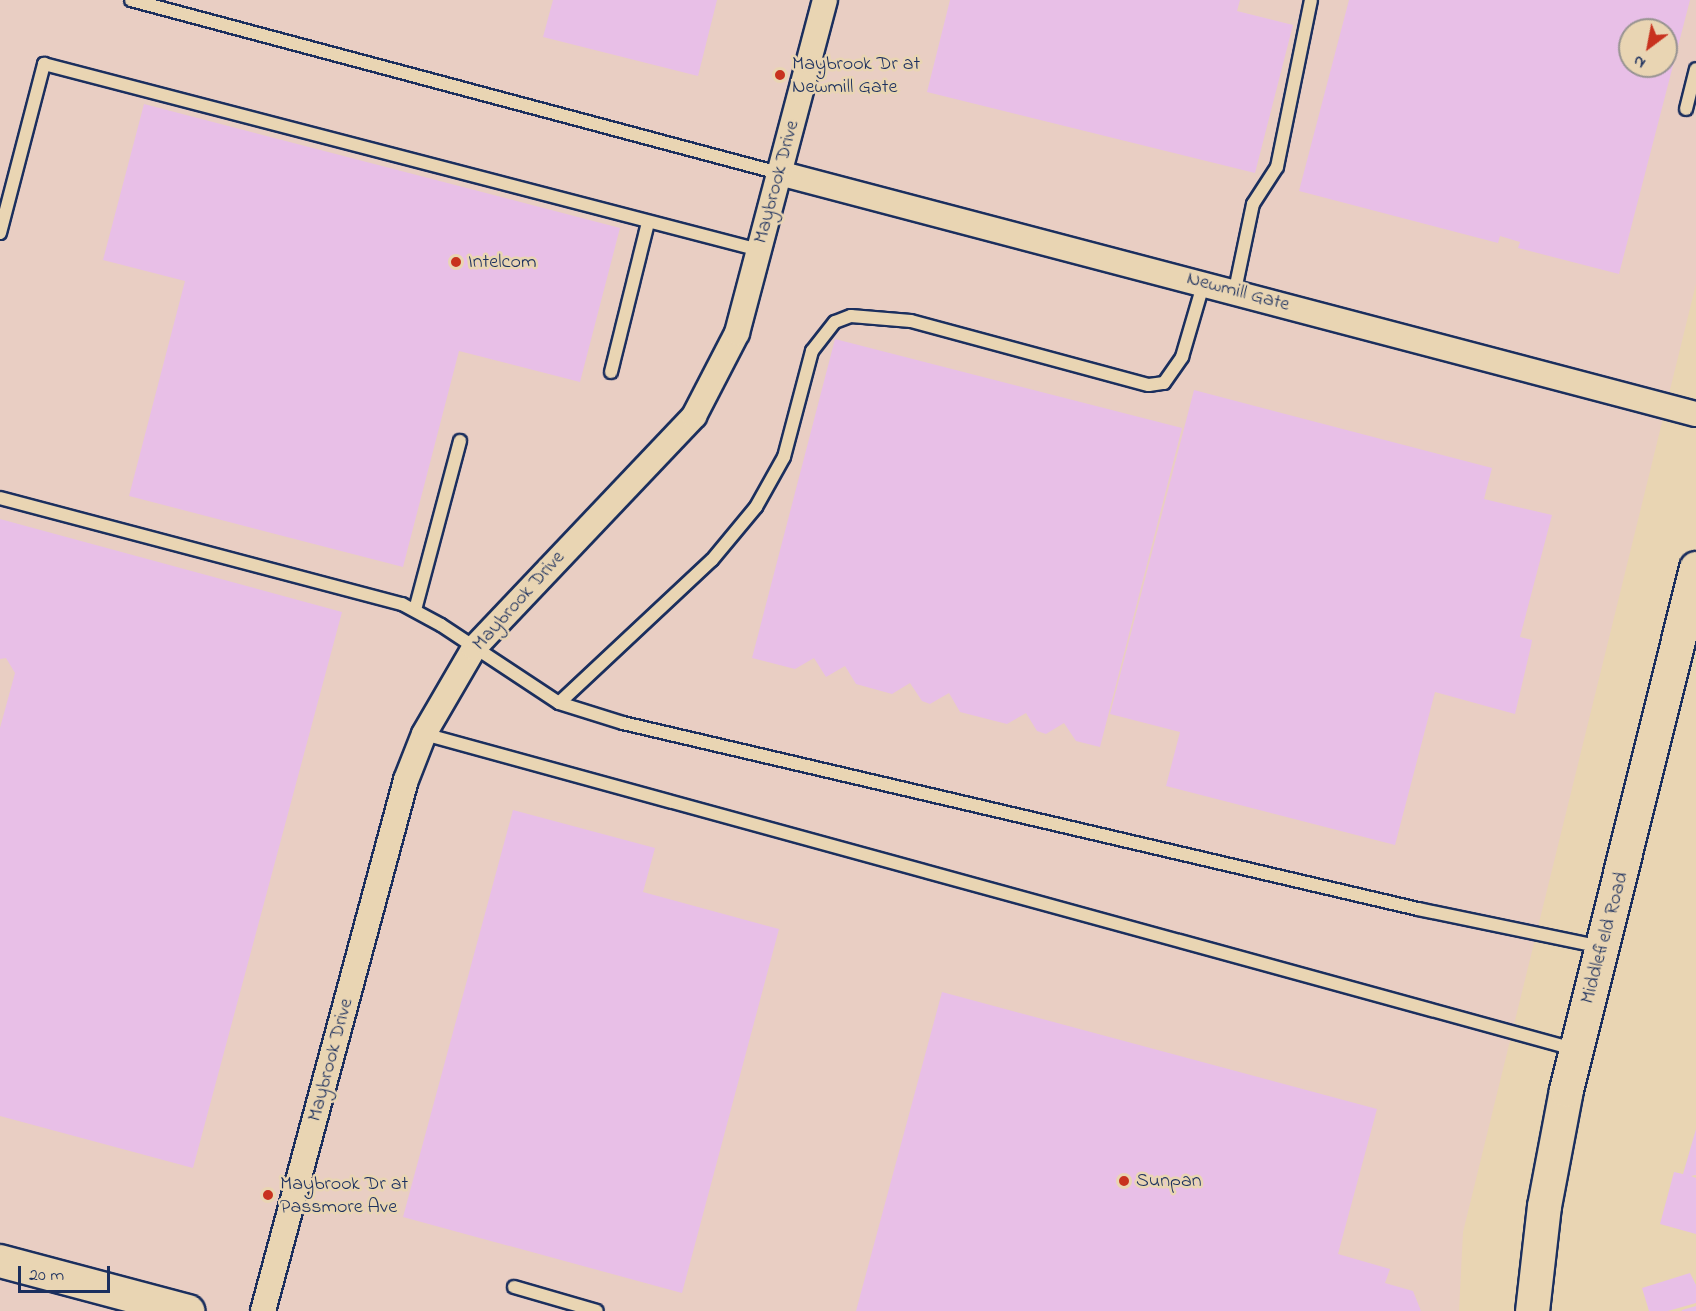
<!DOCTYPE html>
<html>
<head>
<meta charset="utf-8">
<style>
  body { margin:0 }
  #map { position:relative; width:1696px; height:1311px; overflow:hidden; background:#e9d5b3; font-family:"Indie Flower",sans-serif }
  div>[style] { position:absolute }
  .built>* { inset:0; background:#e9cec3 }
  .building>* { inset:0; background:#e8bfe7 }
  .roads { filter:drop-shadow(2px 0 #1b2f5e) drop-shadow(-2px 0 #1b2f5e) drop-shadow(0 2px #1b2f5e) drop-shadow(0 -2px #1b2f5e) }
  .service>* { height:12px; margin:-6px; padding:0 6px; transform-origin:6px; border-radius:6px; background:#e9d5b3 }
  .minor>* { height:24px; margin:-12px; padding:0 12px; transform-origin:12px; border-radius:12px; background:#e9d5b3 }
  .tertiary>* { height:32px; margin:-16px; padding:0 16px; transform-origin:16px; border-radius:16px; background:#e9d5b3 }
  .secondary>* { height:33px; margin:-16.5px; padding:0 16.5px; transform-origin:16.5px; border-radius:16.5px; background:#e9d5b3 }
  .dots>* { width:16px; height:16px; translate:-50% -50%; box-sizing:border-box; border:3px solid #e9d5b3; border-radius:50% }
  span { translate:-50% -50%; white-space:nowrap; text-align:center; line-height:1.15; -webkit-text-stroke:5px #e9d5b3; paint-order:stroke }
  .poi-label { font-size:20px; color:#1b2f5e }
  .left { translate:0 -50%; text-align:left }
  .street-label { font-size:20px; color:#1b2f5e }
  .north { position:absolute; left:1618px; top:18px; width:60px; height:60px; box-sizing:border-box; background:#e9d5b3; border:2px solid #979391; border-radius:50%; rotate:212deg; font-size:16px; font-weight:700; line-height:24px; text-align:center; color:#1b2f5e }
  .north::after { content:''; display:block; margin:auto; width:21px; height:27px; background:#c8321e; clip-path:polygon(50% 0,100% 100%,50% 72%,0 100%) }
  .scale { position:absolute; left:18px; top:1266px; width:92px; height:27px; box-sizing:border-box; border:3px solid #1b2f5e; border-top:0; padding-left:8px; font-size:18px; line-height:21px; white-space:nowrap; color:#1b2f5e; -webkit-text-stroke:4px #e9d5b3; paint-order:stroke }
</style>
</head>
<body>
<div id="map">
  <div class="built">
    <div style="clip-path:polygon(evenodd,0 0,1696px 0,1696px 284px,1463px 1232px,1459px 1311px,0 1311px,0 0,1630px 30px,1666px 30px,1666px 66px,1630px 66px,1630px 30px)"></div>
  </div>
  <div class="building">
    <div style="clip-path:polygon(553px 0,717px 0,698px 76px,543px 37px)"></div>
    <div style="clip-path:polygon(950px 0,1240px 0,1237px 11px,1293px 25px,1255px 173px,927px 92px)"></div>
    <div style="clip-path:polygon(evenodd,1349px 0,1690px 0,1619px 274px,1518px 248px,1520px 242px,1500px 236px,1498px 243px,1299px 191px,1349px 0,1630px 30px,1666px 30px,1666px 66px,1630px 66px,1630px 30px)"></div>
    <div style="clip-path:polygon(144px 104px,620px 228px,580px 382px,459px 351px,403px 567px,129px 496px,185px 281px,103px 260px)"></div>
    <div style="clip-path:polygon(835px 339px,1182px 428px,1100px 747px,1076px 741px,1064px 723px,1046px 734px,1037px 731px,1026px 713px,1007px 724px,960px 712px,949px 693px,930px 704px,922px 701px,910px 683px,892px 694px,856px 684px,845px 666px,826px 677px,814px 658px,795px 669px,752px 658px)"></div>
    <div style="clip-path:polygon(1194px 390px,1492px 468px,1484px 499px,1552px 515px,1520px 637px,1532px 640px,1531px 646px,1515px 714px,1435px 692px,1395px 845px,1166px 786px,1180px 732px,1110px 714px)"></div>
    <div style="clip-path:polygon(0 519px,342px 612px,193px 1168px,0 1116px,0 728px,15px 673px,6px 658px,0 659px)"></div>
    <div style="clip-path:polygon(513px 810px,655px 848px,643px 892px,779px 929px,682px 1293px,403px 1217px)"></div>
    <div style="clip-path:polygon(942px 992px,1377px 1109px,1338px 1254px,1390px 1269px,1385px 1283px,1413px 1291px,1421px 1311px,856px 1311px)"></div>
    <div style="clip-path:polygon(1696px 1129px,1696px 1175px,1691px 1176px,1696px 1178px,1696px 1234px,1660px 1224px,1674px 1172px,1683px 1174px)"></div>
    <div style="clip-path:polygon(1690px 1273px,1696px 1285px,1696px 1303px,1668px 1311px,1649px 1311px,1642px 1288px)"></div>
    <div style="clip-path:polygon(1696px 1306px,1696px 1311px,1682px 1311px,1682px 1310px)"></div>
  </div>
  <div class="roads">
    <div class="service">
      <div style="left:131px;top:0;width:671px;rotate:14.95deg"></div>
      <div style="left:1686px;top:109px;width:41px;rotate:-76deg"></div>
      <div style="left:0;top:233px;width:175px;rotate:-75.4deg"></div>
      <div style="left:44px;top:64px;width:739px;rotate:14.58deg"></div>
      <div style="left:1235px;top:290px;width:88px;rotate:-78.2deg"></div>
      <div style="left:1253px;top:204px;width:44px;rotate:-57deg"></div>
      <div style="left:1277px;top:167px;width:170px;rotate:-78.5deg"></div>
      <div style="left:611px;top:372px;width:154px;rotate:-76.1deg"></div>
      <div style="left:0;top:498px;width:416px;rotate:14.8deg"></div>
      <div style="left:402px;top:604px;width:44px;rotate:28.3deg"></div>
      <div style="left:441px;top:625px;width:141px;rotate:33.5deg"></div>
      <div style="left:559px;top:703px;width:67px;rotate:17.4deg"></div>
      <div style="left:623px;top:723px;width:816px;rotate:13.17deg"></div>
      <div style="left:1418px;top:909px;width:188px;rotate:11.7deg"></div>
      <div style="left:415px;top:610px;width:175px;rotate:-75.1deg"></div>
      <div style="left:559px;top:703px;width:209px;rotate:-43.1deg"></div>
      <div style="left:712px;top:560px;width:69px;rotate:-50.3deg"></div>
      <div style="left:756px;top:507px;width:57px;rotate:-60.8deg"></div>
      <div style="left:784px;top:457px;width:110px;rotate:-75.2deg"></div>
      <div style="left:812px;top:351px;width:37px;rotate:-52deg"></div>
      <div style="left:835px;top:322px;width:17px;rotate:-21deg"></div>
      <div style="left:851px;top:316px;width:60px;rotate:4.8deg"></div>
      <div style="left:911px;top:321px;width:246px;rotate:15.1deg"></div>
      <div style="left:1149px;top:385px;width:15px;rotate:-8deg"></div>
      <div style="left:1164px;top:383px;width:32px;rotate:-55deg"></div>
      <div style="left:1182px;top:357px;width:78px;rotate:-73.7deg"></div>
      <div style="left:424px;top:734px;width:1192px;rotate:15.32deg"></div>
      <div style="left:514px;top:1287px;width:86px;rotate:16.1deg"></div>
    </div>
    <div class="minor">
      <div style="left:779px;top:173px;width:948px;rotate:14.73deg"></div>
      <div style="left:263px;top:1311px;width:550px;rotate:-74.93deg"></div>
      <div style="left:406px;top:780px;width:49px;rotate:-68.6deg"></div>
      <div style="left:424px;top:734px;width:99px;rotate:-59.8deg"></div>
      <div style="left:474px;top:648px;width:320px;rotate:-46.5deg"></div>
      <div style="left:694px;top:416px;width:93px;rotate:-62.6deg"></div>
      <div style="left:737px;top:333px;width:344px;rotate:-75.2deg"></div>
    </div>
    <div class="tertiary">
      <div style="left:0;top:1261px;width:195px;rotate:14.9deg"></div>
    </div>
    <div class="secondary">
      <div style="left:1532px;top:1311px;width:106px;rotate:-83.5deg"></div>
      <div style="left:1544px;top:1206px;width:118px;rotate:-79.3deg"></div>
      <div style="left:1566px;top:1090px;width:538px;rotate:-76.02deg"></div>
    </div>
  </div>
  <div class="dots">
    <div style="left:780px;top:75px;background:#c8321e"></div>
    <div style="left:456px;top:262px;background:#c8321e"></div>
    <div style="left:1124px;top:1181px;background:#c8321e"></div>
    <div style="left:268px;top:1195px;background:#c8321e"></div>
  </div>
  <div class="poi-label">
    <span class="left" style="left:792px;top:76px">Maybrook Dr at<br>Newmill Gate</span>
    <span class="left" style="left:468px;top:262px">Intelcom</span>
    <span class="left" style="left:1136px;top:1181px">Sunpan</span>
    <span class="left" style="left:280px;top:1196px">Maybrook Dr at<br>Passmore Ave</span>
  </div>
  <div class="street-label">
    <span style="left:777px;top:182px;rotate:-75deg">Maybrook Drive</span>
    <span style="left:1238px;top:292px;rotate:15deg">Newmill Gate</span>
    <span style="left:519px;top:601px;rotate:-48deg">Maybrook Drive</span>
    <span style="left:1605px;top:938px;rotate:-75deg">Middlefield Road</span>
    <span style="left:331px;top:1060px;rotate:-75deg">Maybrook Drive</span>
  </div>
  <div class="north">N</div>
  <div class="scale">20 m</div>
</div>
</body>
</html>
